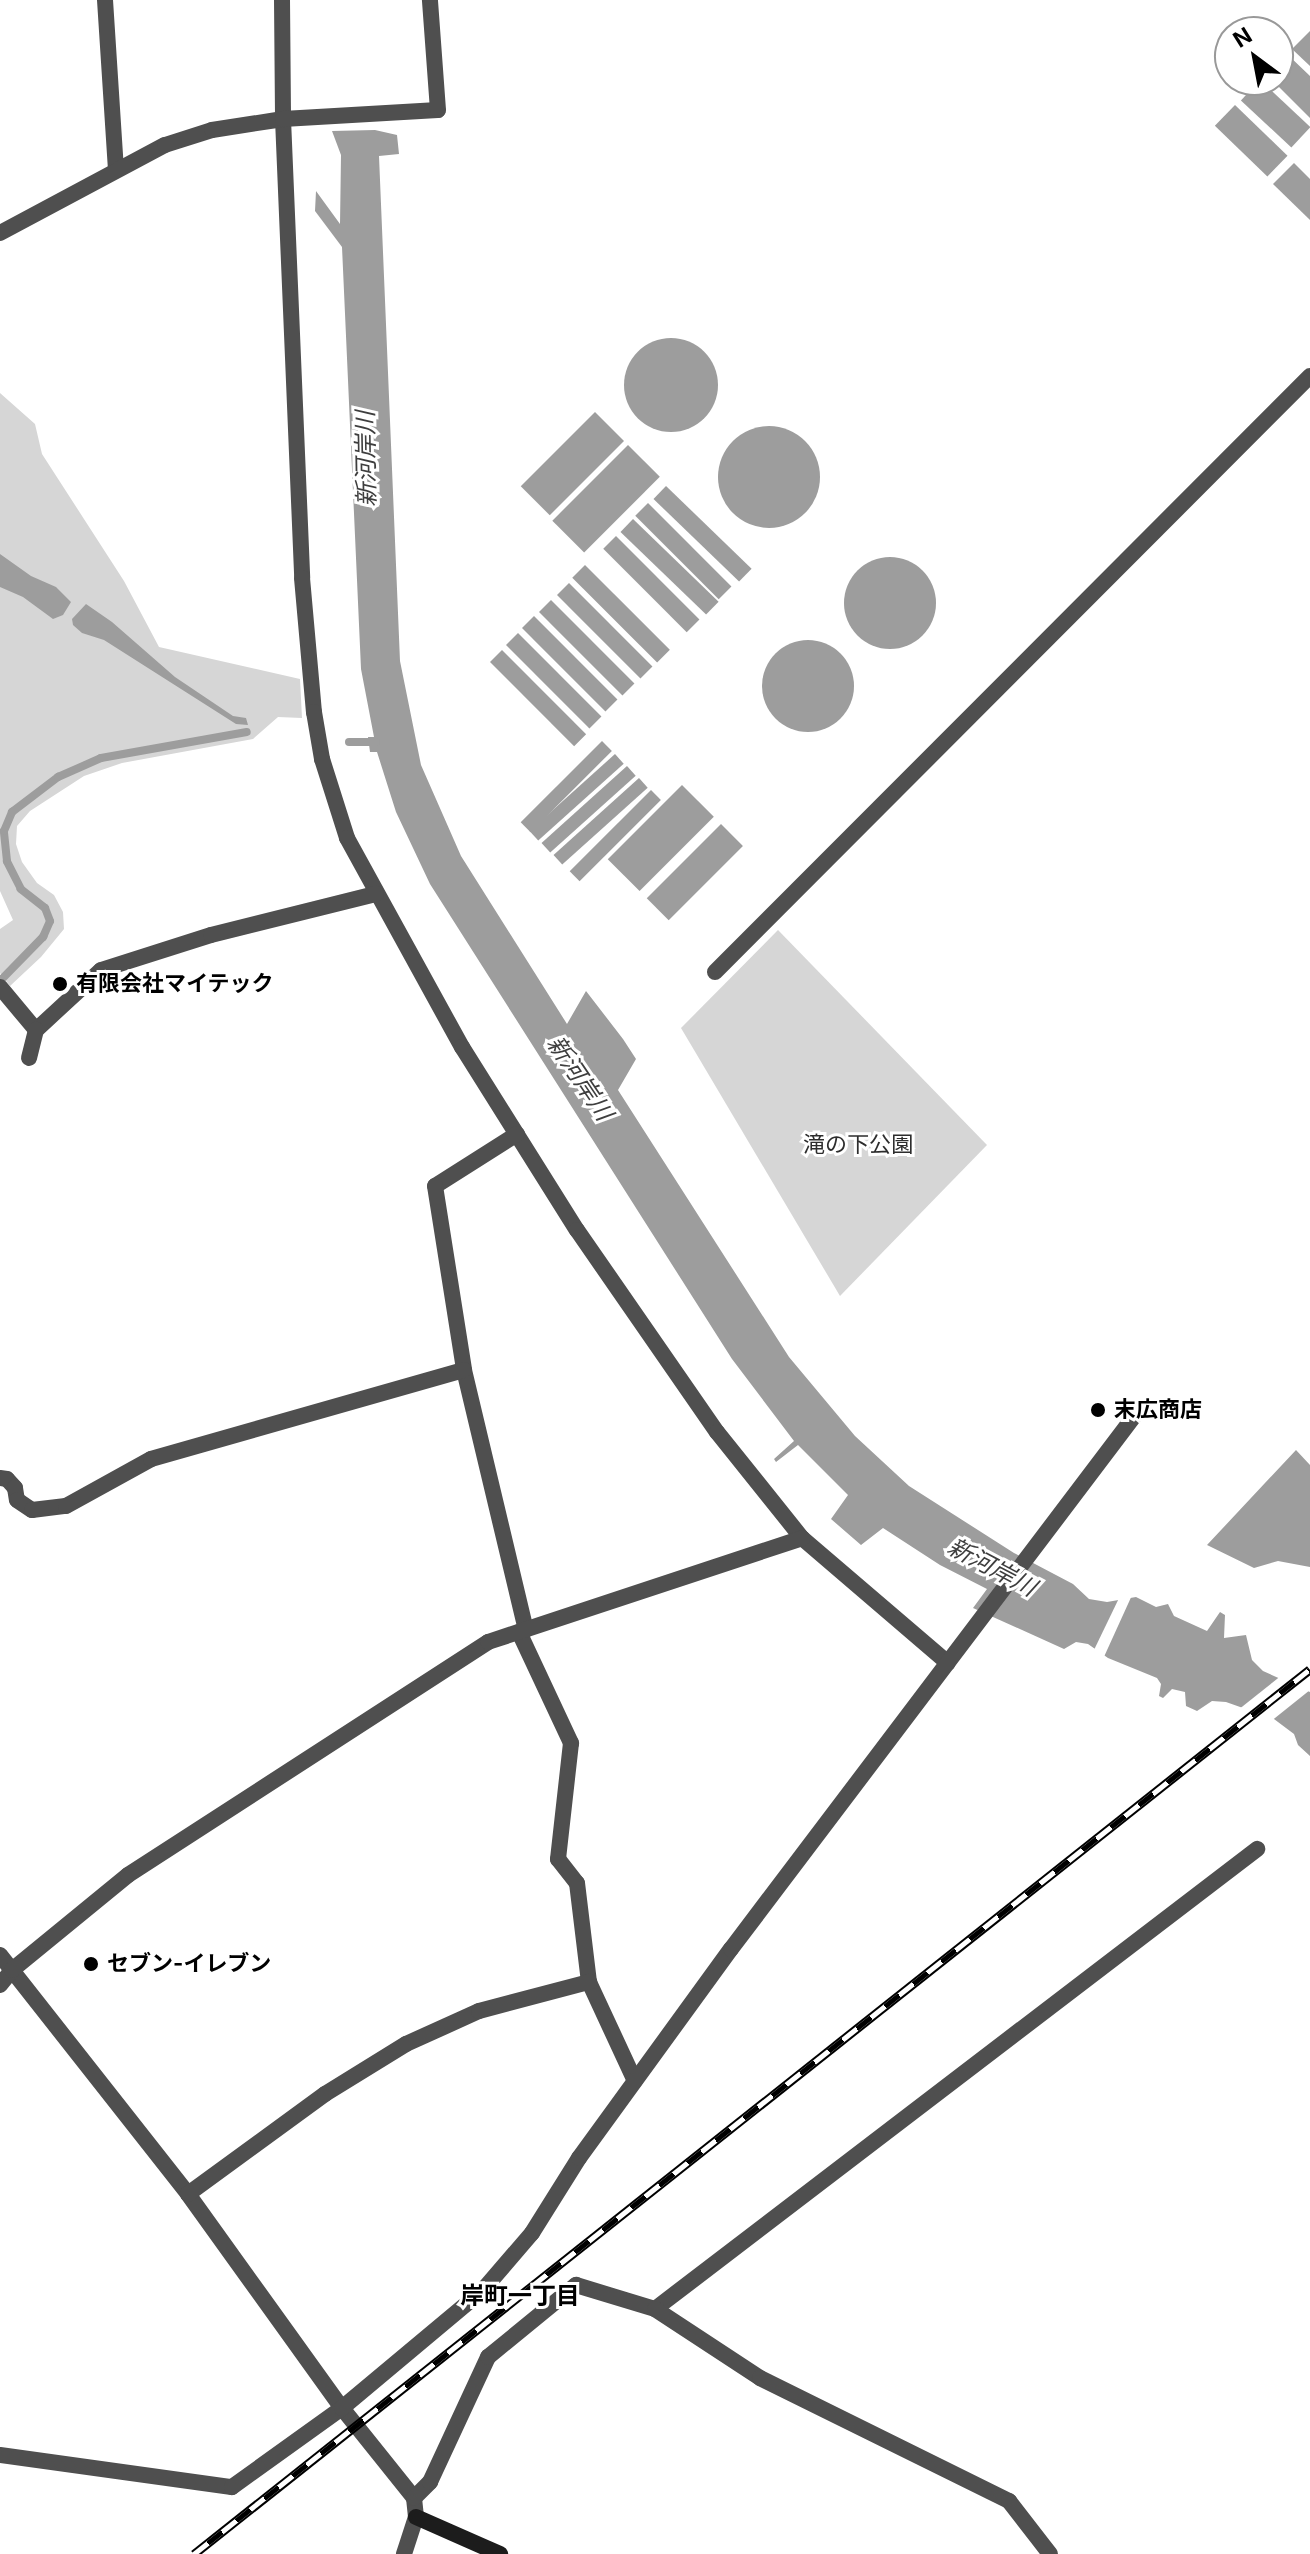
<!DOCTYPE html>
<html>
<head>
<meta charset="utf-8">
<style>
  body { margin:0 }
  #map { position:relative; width:1310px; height:2554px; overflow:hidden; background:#fff; font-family:Inter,"Noto Sans JP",sans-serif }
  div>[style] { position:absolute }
  .green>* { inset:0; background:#d6d6d6 }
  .water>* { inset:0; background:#9d9d9d; transform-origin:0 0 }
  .round { border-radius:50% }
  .pier>* { inset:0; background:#fff }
  .stream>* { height:8px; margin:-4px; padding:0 4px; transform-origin:4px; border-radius:4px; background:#9d9d9d }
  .street>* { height:16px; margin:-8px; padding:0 8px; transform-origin:8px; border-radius:8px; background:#4f4f4f }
  .secondary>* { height:16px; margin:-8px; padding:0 8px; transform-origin:8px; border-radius:8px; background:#1c1c1c }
  .rail>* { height:9px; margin-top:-4.5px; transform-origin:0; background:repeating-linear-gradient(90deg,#fff 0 18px,#000 0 36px); box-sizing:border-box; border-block:2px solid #000 }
  .dots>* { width:22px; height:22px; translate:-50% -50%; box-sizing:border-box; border:4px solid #fff; border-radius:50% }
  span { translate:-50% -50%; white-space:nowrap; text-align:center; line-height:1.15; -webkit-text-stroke:6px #fff; paint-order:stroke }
  .poi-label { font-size:22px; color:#000; font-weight:700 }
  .left { translate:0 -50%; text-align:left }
  .park-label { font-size:22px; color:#2d2d2d }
  .water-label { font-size:24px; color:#3e3e3e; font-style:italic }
  .neighbourhood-label { font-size:24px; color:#000; font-weight:700 }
  .north { position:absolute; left:1214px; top:16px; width:80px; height:80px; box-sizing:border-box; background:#fff; border:2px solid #999; border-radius:50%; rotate:328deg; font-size:22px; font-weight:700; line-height:32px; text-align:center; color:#000 }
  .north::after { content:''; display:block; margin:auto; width:28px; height:36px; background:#000; clip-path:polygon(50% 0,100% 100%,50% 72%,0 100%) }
</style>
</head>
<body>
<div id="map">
  <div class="green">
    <div style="clip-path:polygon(0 393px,35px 424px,42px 454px,124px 581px,159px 647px,300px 679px,302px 718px,278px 717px,253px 739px,122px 763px,84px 776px,30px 811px,17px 826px,16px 844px,22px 862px,37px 883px,54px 895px,63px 912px,64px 929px,41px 957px,10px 986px,0 973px,0 929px,13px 920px,0 891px)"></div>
    <div style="clip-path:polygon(778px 930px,987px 1145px,840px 1296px,681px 1028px)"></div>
  </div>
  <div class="water">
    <div style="clip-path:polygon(1310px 31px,1310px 66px,1292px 49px)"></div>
    <div style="clip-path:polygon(1287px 54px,1310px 76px,1310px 118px,1272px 80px,1278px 80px,1278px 63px)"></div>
    <div style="left:1260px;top:80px;width:69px;height:28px;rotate:43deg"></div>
    <div style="left:1235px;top:105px;width:73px;height:29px;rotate:44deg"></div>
    <div style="clip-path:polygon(375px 130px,397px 135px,399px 154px,379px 156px,400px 661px,421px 765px,461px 856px,567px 1024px,586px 991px,623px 1039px,636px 1059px,618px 1090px,789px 1357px,855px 1436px,909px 1486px,1014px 1553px,1073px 1584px,1089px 1599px,1107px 1602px,1136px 1597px,1156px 1607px,1168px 1604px,1174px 1616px,1207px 1631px,1220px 1612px,1225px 1615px,1224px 1638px,1246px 1635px,1252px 1660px,1263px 1671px,1310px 1692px,1310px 1756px,1298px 1745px,1294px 1734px,1274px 1719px,1226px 1702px,1212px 1701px,1197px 1711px,1186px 1706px,1185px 1692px,1172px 1689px,1163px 1698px,1159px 1696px,1161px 1684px,1157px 1678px,1108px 1658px,1088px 1644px,1076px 1642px,1064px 1649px,973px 1608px,987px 1589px,940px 1565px,883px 1528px,861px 1545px,831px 1519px,848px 1495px,798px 1445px,776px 1462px,774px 1459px,794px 1441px,732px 1359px,430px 884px,396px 812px,377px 752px,370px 752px,368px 737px,374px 737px,361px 669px,342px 247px,315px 211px,316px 191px,340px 224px,341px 155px,332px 131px)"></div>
    <div style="clip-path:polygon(1294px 163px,1310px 179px,1310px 220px,1273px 184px)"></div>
    <div class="round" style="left:624px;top:338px;width:94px;height:94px"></div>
    <div style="left:595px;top:412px;width:41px;height:105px;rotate:45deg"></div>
    <div class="round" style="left:718px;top:426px;width:102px;height:102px"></div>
    <div style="left:628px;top:445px;width:45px;height:107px;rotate:45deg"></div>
    <div style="left:666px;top:486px;width:119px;height:18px;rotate:44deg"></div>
    <div style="left:648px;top:503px;width:118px;height:18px;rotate:45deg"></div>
    <div style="left:633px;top:519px;width:119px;height:18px;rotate:44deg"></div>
    <div style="left:616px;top:536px;width:118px;height:18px;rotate:45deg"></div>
    <div style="clip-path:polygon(0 554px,31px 576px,56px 587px,71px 602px,63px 615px,53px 619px,23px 597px,0 587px)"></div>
    <div class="round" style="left:844px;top:557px;width:92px;height:92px"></div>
    <div style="left:585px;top:565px;width:120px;height:18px;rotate:45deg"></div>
    <div style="left:569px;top:583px;width:118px;height:17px;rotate:45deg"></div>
    <div style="left:551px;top:600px;width:118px;height:17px;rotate:45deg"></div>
    <div style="clip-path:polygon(86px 604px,112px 622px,175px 677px,233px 716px,246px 718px,248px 725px,236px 724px,104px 640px,82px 633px,73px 625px,72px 619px)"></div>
    <div style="left:534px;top:616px;width:118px;height:17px;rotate:45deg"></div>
    <div style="left:518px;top:633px;width:118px;height:17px;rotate:45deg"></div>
    <div class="round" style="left:762px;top:640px;width:92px;height:92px"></div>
    <div style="left:502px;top:650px;width:119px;height:17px;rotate:45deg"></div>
    <div style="left:602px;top:741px;width:14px;height:115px;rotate:45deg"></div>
    <div style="left:615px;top:754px;width:13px;height:115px;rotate:48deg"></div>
    <div style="left:627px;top:766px;width:13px;height:115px;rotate:48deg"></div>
    <div style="left:639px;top:778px;width:13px;height:115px;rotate:48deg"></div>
    <div style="left:682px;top:785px;width:45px;height:105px;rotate:45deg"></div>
    <div style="left:651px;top:790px;width:14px;height:115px;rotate:45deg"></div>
    <div style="left:721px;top:824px;width:31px;height:105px;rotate:45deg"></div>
    <div style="clip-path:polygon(1296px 1450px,1310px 1465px,1310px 1567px,1278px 1561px,1254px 1568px,1207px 1545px)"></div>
  </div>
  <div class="pier">
    <div style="clip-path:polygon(1133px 1593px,1103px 1659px,1093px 1652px,1121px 1594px)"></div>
    <div style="clip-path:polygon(1282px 1675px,1310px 1690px,1270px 1722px,1238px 1710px)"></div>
  </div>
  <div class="stream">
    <div style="left:349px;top:742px;width:27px"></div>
    <div style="left:0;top:981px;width:62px;rotate:-45.7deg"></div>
    <div style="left:43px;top:937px;width:17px;rotate:-66deg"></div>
    <div style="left:50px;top:921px;width:14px;rotate:-111deg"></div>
    <div style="left:45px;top:908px;width:31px;rotate:-142deg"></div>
    <div style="left:21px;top:889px;width:31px;rotate:-117deg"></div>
    <div style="left:7px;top:861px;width:30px;rotate:-96deg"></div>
    <div style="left:4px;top:831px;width:21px;rotate:-67deg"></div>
    <div style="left:12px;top:812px;width:58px;rotate:-37.3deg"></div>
    <div style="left:58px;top:777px;width:47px;rotate:-23.8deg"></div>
    <div style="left:101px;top:758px;width:148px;rotate:-10.1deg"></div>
  </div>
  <div class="street">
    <div style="left:105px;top:0;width:169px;rotate:86.3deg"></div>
    <div style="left:282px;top:0;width:119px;rotate:89.5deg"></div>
    <div style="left:283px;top:119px;width:459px;rotate:87.6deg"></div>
    <div style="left:302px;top:578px;width:135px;rotate:84.9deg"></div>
    <div style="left:314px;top:712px;width:48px;rotate:80.3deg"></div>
    <div style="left:322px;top:759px;width:83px;rotate:72.4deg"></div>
    <div style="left:347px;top:838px;width:239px;rotate:61.2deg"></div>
    <div style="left:462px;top:1047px;width:216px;rotate:57.9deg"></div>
    <div style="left:577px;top:1230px;width:246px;rotate:55.3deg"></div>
    <div style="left:717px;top:1432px;width:136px;rotate:51.3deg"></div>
    <div style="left:802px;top:1538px;width:192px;rotate:40.6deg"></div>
    <div style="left:0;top:233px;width:187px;rotate:-28.1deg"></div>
    <div style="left:165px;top:145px;width:49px;rotate:-17.7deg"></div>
    <div style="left:212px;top:130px;width:72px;rotate:-8.8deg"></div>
    <div style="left:283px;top:119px;width:155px;rotate:-3.3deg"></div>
    <div style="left:438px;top:110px;width:110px;rotate:-94.2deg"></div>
    <div style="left:715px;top:972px;width:842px;rotate:-45.05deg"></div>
    <div style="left:0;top:987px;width:56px;rotate:50.1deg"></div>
    <div style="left:36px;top:1030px;width:88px;rotate:-42.7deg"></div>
    <div style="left:101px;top:970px;width:115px;rotate:-17.7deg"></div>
    <div style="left:211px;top:935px;width:170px;rotate:-14deg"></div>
    <div style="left:29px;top:1058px;width:29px;rotate:-76deg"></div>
    <div style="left:517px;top:1134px;width:97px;rotate:147.6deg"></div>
    <div style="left:435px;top:1186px;width:186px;rotate:81deg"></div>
    <div style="left:464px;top:1370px;width:267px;rotate:76.6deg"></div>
    <div style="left:0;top:1478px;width:7px;rotate:8deg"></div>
    <div style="left:7px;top:1479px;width:12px;rotate:48deg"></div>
    <div style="left:15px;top:1488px;width:12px;rotate:81deg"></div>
    <div style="left:17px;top:1500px;width:18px;rotate:34deg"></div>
    <div style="left:32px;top:1510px;width:34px;rotate:-7deg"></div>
    <div style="left:66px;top:1506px;width:97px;rotate:-28.9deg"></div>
    <div style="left:151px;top:1459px;width:325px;rotate:-15.9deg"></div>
    <div style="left:519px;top:1632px;width:123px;rotate:64.9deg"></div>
    <div style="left:571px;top:1743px;width:117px;rotate:96.4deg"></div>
    <div style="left:558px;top:1859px;width:31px;rotate:52deg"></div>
    <div style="left:577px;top:1883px;width:100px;rotate:83.1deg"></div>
    <div style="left:589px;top:1982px;width:109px;rotate:65.1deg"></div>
    <div style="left:0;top:1955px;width:304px;rotate:51.8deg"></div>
    <div style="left:188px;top:2194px;width:264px;rotate:54.3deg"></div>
    <div style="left:342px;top:2408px;width:115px;rotate:51.3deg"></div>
    <div style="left:414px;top:2498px;width:19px;rotate:84deg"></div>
    <div style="left:416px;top:2517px;width:39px;rotate:108deg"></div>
    <div style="left:0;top:1985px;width:19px;rotate:-51deg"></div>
    <div style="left:12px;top:1970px;width:150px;rotate:-39.3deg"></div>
    <div style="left:128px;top:1875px;width:429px;rotate:-32.9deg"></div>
    <div style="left:488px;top:1642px;width:331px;rotate:-18.3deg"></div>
    <div style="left:188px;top:2194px;width:170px;rotate:-36.1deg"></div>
    <div style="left:325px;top:2094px;width:95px;rotate:-31.7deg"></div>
    <div style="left:406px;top:2044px;width:80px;rotate:-24.3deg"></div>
    <div style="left:479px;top:2011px;width:114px;rotate:-14.8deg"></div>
    <div style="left:655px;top:2309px;width:758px;rotate:-37.38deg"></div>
    <div style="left:0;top:2455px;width:234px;rotate:7.9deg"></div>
    <div style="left:232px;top:2487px;width:135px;rotate:-35.7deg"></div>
    <div style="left:342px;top:2408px;width:184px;rotate:-39.9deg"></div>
    <div style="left:483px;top:2290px;width:75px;rotate:-49.3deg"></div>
    <div style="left:532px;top:2233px;width:89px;rotate:-57.9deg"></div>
    <div style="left:579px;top:2158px;width:258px;rotate:-54deg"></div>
    <div style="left:731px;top:1949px;width:680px;rotate:-52.89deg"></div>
    <div style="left:414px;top:2498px;width:23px;rotate:-45deg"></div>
    <div style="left:430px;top:2482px;width:138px;rotate:-65.1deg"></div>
    <div style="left:488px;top:2357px;width:114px;rotate:-39.3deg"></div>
    <div style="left:576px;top:2285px;width:83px;rotate:16.9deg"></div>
    <div style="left:655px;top:2309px;width:126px;rotate:33.3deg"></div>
    <div style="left:760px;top:2378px;width:278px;rotate:26.3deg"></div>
    <div style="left:1009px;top:2501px;width:67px;rotate:52.3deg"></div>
  </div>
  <div class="secondary">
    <div style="left:416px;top:2517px;width:92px;rotate:23.8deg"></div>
  </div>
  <div class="rail">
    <div style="left:194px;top:2554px;width:1424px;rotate:-38.41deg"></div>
  </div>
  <div class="dots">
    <div style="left:60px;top:984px;background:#000"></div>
    <div style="left:1098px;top:1410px;background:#000"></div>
    <div style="left:91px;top:1964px;background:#000"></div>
  </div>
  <div class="poi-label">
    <span class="left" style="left:76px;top:984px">有限会社マイテック</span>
    <span class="left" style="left:1114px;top:1410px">末広商店</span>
    <span class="left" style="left:107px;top:1964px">セブン-イレブン</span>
  </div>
  <div class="park-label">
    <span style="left:858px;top:1145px">滝の下公園</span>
  </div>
  <div class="water-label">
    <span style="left:366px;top:459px;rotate:-91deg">新河岸川</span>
    <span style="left:580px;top:1078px;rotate:56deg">新河岸川</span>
    <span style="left:992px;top:1567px;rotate:28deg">新河岸川</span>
  </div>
  <div class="neighbourhood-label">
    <span style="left:520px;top:2296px">岸町一丁目</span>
  </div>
  <div class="north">N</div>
</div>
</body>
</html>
